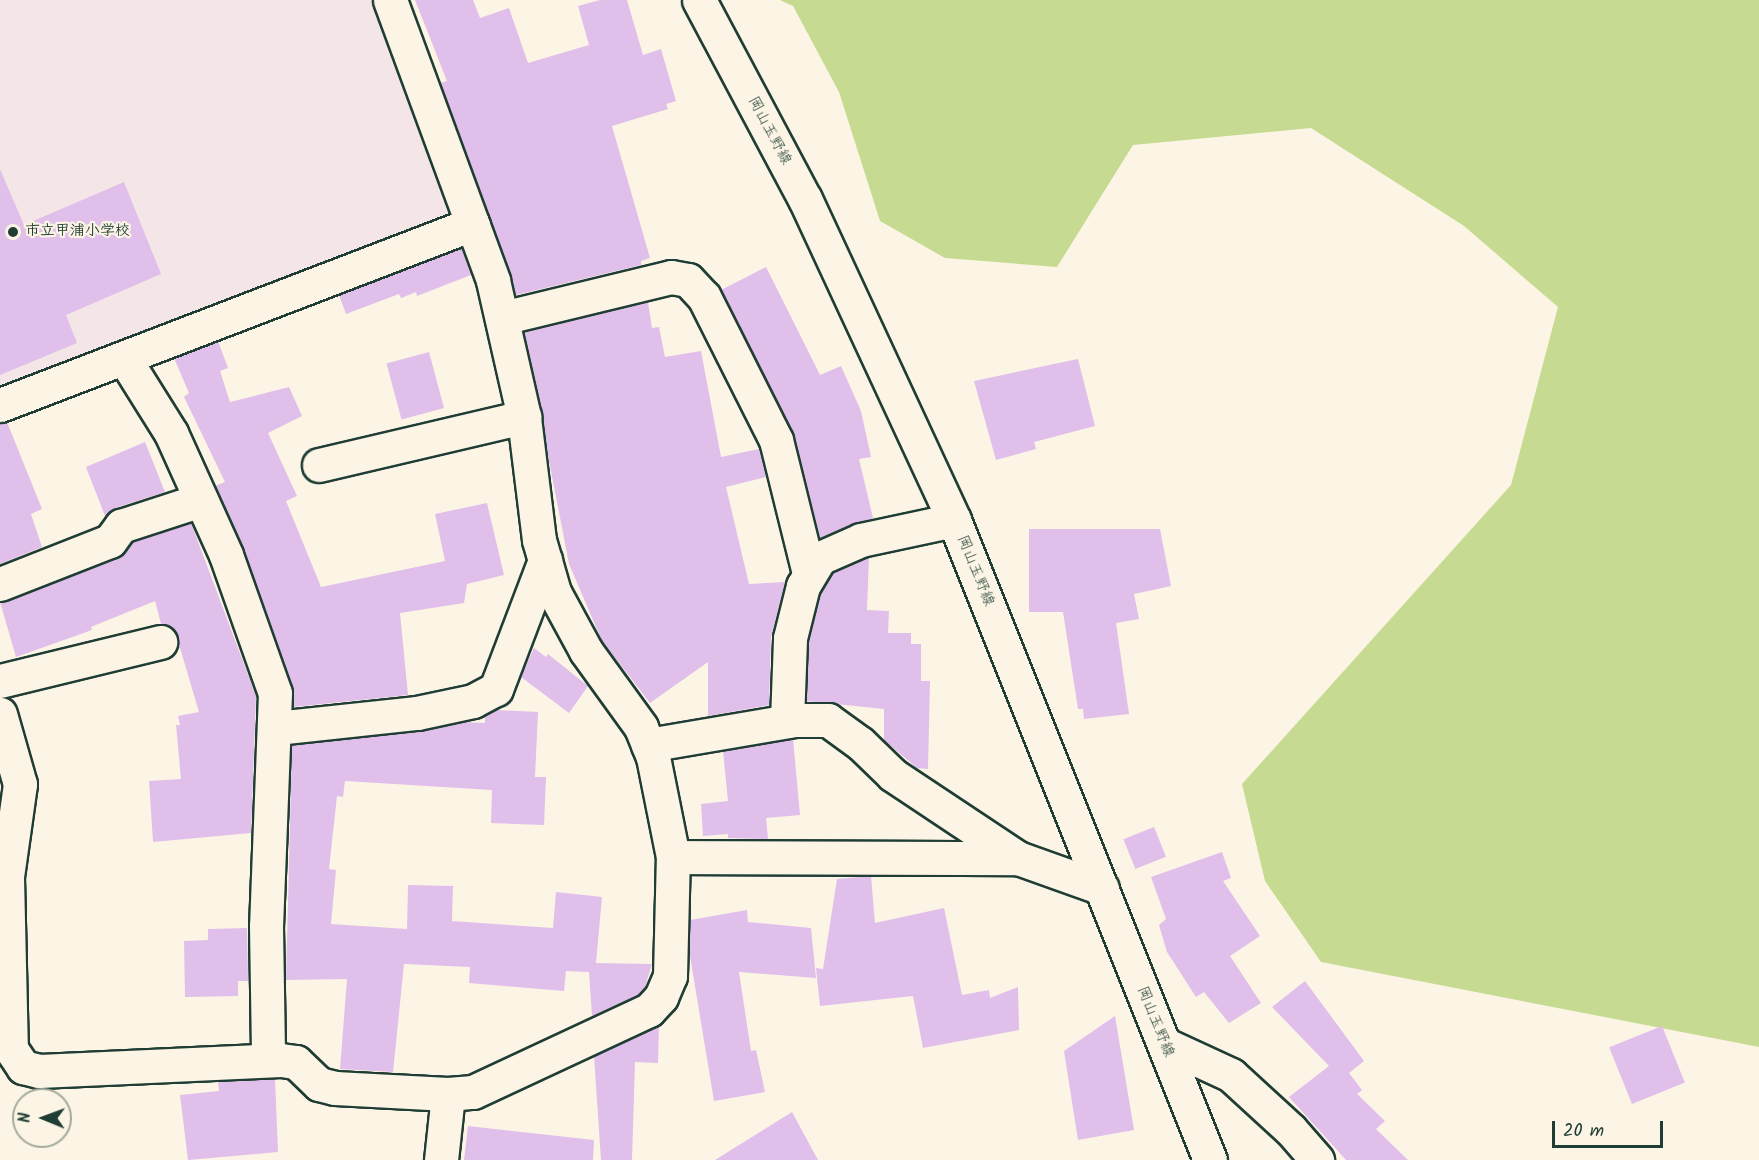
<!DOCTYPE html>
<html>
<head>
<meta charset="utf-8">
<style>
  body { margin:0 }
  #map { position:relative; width:1759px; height:1160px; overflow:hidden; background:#fcf5e5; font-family:Kalam,"Klee One",sans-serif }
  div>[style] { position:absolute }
  .built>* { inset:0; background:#f4e5e7 }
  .green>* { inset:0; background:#c6db91 }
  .building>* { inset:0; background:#e0bfeb; transform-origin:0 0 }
  .roads { filter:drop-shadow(2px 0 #1f3d34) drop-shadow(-2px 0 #1f3d34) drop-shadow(0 2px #1f3d34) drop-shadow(0 -2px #1f3d34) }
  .minor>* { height:33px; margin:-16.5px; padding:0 16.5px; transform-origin:16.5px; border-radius:16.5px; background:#fcf5e5 }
  .major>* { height:33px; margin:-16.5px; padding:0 16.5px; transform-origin:16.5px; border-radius:16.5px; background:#fcf5e5 }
  .dots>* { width:16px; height:16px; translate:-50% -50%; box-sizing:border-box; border:3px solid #fcf5e5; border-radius:50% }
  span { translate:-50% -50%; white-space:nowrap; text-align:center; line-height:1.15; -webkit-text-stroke:4.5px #fcf5e5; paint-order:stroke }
  .street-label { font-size:15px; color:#1f3d34 }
  .poi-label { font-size:15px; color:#1f3d34; font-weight:700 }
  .left { translate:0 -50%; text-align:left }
  .north { position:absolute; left:12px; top:1088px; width:60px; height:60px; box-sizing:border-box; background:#fcf5e5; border:2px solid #a4ab9e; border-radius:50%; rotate:271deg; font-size:16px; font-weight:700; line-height:24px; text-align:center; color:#1f3d34 }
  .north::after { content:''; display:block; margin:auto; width:21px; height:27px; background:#1f3d34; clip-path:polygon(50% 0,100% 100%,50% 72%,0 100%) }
  .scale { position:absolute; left:1552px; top:1121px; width:111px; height:27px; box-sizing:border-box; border:3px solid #1f3d34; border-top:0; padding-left:8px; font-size:18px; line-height:21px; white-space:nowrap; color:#1f3d34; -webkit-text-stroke:4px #fcf5e5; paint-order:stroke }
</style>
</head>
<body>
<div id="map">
  <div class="built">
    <div style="clip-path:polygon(0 0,376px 0,462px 218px,0 394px)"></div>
  </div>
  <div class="green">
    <div style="clip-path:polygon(780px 0,1759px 0,1759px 1047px,1321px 962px,1265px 881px,1242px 784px,1511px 485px,1558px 307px,1464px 226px,1311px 128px,1133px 145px,1057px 267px,945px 258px,880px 221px,839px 92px,793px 6px)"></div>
  </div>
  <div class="building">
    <div style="clip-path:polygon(415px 0,473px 0,480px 18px,509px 8px,528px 63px,589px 45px,578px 6px,600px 0,627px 0,643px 55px,661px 49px,676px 101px,666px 104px,668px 109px,612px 126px,650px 258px,641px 261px,641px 265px,516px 295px,440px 83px,447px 81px)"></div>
    <div style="clip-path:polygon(0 169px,24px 225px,124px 182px,161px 274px,66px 315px,77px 343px,0 375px)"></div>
    <div style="clip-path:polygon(461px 248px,471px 275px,417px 296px,416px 292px,401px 298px,399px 294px,346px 314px,339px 295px)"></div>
    <div style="clip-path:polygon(766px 267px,820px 375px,841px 366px,861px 411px,871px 457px,859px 459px,873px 518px,820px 538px,793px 432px,721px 290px)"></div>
    <div style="clip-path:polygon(648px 302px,652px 328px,659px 327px,665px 357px,701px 351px,721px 457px,759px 449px,766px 477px,726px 487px,749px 584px,785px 582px,771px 637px,769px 705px,708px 716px,708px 662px,650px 703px,602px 641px,569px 564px,524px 332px)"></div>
    <div style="clip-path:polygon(218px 341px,228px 368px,220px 371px,230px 402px,289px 387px,302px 416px,268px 433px,297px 496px,286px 501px,321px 587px,445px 561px,435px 514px,487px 503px,504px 575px,467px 584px,464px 603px,400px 613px,408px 695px,293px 707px,293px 687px,244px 549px,215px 486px,225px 482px,184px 397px,189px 393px,174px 358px)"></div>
    <div style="left:429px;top:352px;width:58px;height:44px;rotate:75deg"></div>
    <div style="clip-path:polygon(1078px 359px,1095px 426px,1034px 442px,1036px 449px,996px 460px,974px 381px)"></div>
    <div style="clip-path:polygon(7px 422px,42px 509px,31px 514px,42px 547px,0 564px,0 423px)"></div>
    <div style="clip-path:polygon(145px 442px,165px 492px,115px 508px,105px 516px,86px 467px)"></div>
    <div style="clip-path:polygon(191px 523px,256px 696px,251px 833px,153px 842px,149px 781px,181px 779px,176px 725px,180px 725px,178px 716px,199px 712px,180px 648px,177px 649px,178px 638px,174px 630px,161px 624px,155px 601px,91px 627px,92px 630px,16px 657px,0 602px,121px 558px,133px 542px)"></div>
    <div style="clip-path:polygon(1029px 529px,1160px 529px,1171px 586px,1134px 594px,1139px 619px,1116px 623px,1129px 714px,1084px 719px,1083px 709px,1078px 709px,1063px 612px,1029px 612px)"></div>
    <div style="clip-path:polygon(869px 557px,867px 610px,889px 611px,888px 633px,911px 633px,911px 644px,921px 644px,921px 681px,930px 681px,928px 769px,917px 768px,884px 740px,884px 709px,806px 701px,809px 641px,820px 593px,833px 573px)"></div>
    <div style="clip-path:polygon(534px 648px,546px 657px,548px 654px,588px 686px,569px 713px,521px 677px)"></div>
    <div style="clip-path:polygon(495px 710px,538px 712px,535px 777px,546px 777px,544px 825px,491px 823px,492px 790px,345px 781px,343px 797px,337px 796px,329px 869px,336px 870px,331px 924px,407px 929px,408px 885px,453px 886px,452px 921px,553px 928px,556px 892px,602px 897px,596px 963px,652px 964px,645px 987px,638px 995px,592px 1016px,589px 972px,566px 971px,564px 991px,469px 983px,470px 967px,404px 964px,393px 1072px,340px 1069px,347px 979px,286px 980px,292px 745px,419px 732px,463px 722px,485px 723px,485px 716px)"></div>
    <div style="clip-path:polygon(793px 739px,800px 815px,766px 818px,768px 839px,728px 838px,728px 834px,703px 836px,701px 804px,728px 801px,723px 751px)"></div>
    <div style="left:1154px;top:827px;width:32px;height:33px;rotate:68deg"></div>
    <div style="clip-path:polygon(1222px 852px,1231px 878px,1223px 881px,1260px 936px,1230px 956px,1261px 1003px,1229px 1023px,1204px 992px,1196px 997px,1167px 952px,1159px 925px,1166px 919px,1151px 877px)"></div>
    <div style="clip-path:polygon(871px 876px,875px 923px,944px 908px,962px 995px,989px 990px,990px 998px,1018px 987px,1019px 1030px,923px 1048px,913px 996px,820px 1006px,816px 968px,823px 969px,837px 879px)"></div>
    <div style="clip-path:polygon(747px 910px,748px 922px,811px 928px,816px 978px,739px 972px,751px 1051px,756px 1050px,765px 1092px,714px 1101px,689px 950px,690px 920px)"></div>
    <div style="clip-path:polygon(247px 928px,248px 981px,238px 981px,238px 996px,185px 997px,184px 941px,208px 940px,208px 929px)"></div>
    <div style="clip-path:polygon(1305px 981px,1364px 1061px,1349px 1073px,1362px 1090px,1357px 1094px,1385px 1121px,1376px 1129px,1408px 1160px,1346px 1160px,1289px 1097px,1329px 1066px,1272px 1007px)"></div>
    <div style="clip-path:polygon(1115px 1016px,1134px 1130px,1078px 1140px,1064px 1051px)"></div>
    <div style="clip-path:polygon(659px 1025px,658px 1063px,635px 1062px,632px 1160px,601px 1160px,594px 1056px)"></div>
    <div style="left:1662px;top:1026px;width:61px;height:57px;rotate:68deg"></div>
    <div style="clip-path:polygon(275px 1079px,278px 1152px,188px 1160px,180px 1095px,219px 1091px,218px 1082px)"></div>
    <div style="clip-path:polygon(792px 1112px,818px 1160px,715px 1160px)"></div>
    <div style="clip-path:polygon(468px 1126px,594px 1140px,593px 1160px,464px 1160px)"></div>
  </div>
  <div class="roads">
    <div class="minor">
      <div style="left:502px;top:318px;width:174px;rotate:-13.6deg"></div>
      <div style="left:671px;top:277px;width:17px;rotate:10deg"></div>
      <div style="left:688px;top:280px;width:23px;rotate:47deg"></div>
      <div style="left:704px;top:297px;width:160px;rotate:63.3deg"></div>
      <div style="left:776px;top:440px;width:137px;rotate:76.1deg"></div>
      <div style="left:124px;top:358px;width:89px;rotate:57.9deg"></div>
      <div style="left:171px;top:433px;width:134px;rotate:65.7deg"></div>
      <div style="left:226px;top:555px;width:146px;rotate:70.5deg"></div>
      <div style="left:275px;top:693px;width:233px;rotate:92.2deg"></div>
      <div style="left:266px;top:926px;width:134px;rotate:89.1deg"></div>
      <div style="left:0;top:405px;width:506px;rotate:-20.98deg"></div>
      <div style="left:319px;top:465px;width:211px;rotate:-13.2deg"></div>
      <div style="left:0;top:584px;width:118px;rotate:-21.4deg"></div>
      <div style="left:110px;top:541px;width:19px;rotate:-54deg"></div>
      <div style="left:121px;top:526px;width:84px;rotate:-18deg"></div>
      <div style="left:0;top:681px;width:165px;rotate:-13.7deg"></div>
      <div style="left:0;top:714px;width:73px;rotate:74.1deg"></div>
      <div style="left:20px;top:784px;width:94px;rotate:98deg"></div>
      <div style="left:7px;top:877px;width:172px;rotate:88.7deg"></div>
      <div style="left:11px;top:1049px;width:22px;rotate:56deg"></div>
      <div style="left:23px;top:1067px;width:16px;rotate:14deg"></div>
      <div style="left:39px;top:1071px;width:242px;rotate:-2.6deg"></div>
      <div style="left:281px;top:1060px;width:15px;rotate:8deg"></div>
      <div style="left:296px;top:1062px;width:32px;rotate:44deg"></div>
      <div style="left:319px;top:1084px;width:16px;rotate:14deg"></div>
      <div style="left:335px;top:1088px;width:113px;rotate:3deg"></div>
      <div style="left:448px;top:1094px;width:25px;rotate:-5deg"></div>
      <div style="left:473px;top:1092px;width:194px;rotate:-25deg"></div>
      <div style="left:649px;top:1010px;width:18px;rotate:-47deg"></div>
      <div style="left:661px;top:997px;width:23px;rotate:-67deg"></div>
      <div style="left:670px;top:976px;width:119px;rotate:-88.6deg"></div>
      <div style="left:673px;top:857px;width:102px;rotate:-101.3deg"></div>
      <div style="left:653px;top:757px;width:32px;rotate:-112deg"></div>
      <div style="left:641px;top:727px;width:94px;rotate:-125.9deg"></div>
      <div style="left:586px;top:651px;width:67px;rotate:-118.5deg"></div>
      <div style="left:554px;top:592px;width:54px;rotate:-106.1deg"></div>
      <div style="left:539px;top:540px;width:124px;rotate:-97deg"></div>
      <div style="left:524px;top:417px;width:140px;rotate:-102.8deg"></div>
      <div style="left:493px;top:280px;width:298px;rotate:-110.2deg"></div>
      <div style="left:787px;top:721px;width:83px;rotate:-87.9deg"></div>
      <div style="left:790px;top:638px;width:54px;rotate:-76deg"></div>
      <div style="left:803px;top:586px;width:33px;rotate:-59deg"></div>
      <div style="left:820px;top:558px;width:45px;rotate:-23.7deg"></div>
      <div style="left:861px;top:540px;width:95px;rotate:-12.1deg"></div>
      <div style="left:276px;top:728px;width:142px;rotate:-6.1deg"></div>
      <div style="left:417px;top:713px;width:57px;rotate:-12.1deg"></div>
      <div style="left:473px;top:701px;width:26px;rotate:-28deg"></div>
      <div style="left:496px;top:689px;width:138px;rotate:-69.2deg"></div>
      <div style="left:648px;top:745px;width:149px;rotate:-9.7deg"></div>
      <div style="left:795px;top:720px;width:33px"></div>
      <div style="left:828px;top:720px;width:39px;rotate:36deg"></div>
      <div style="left:860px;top:743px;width:46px;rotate:44.1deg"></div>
      <div style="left:893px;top:775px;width:150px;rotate:33.6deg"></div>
      <div style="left:673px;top:857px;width:345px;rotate:0.2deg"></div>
      <div style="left:1018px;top:858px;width:89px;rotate:19.7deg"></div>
      <div style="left:1164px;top:1044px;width:74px;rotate:24.8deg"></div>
      <div style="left:1231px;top:1075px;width:81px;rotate:42.5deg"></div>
      <div style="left:1291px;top:1130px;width:40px;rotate:49deg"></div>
      <div style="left:441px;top:1160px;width:66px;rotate:-83.9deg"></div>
    </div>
    <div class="major">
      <div style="left:699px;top:0;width:225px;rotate:62deg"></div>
      <div style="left:805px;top:199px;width:354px;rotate:65.1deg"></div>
      <div style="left:954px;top:520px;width:689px;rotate:68.2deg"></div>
    </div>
  </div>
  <div class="dots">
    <div style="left:13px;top:232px;background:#1f3d34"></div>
  </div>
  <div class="street-label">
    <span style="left:769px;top:131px;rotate:62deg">岡山玉野線</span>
    <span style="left:975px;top:571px;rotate:68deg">岡山玉野線</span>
    <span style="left:1155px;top:1022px;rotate:68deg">岡山玉野線</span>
  </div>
  <div class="poi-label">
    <span class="left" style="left:25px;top:232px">市立甲浦小学校</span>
  </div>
  <div class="north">N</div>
  <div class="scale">20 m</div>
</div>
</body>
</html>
